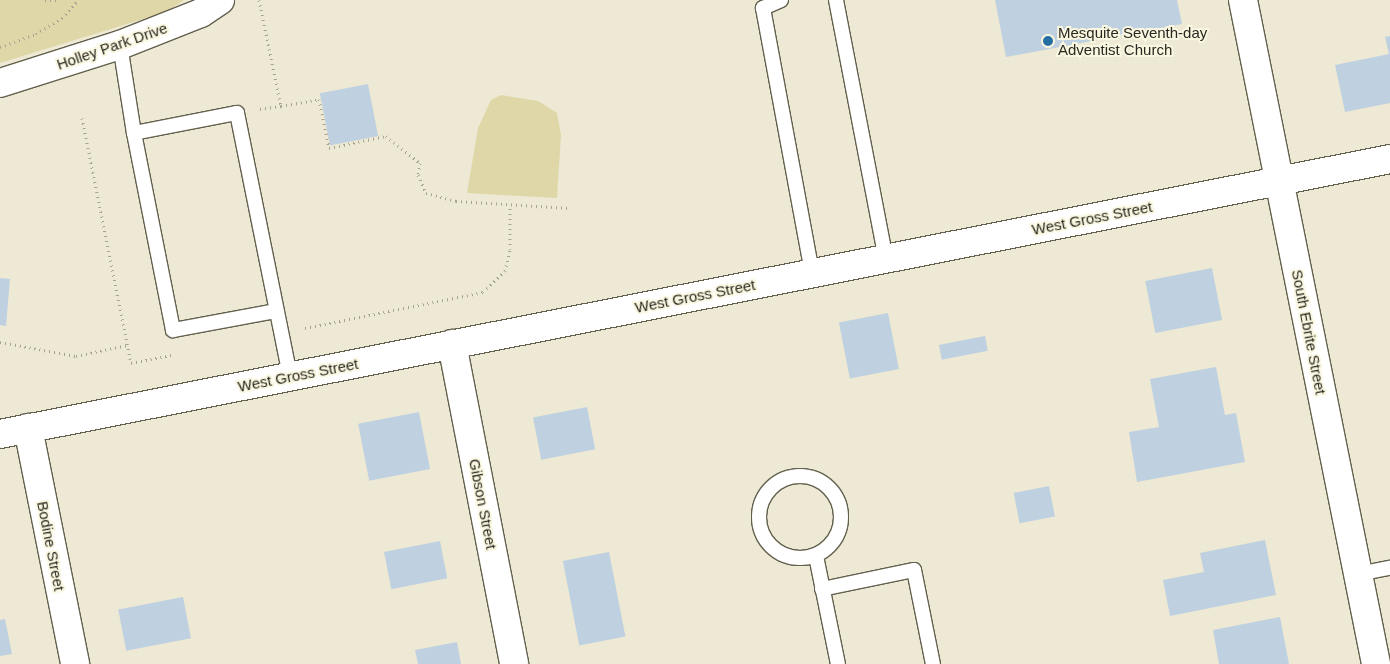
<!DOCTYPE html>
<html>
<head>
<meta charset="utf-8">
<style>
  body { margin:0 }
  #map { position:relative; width:1390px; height:664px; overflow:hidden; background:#ede9d4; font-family:Arial,sans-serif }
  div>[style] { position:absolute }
  .green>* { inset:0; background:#dfd7a8 }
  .building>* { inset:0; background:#bfd1e0; transform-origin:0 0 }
  .path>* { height:3px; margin-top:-1.5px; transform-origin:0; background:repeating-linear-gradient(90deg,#a6a393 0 1px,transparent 0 5px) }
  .roads { filter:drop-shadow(1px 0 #63604e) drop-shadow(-1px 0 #63604e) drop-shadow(0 1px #63604e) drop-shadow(0 -1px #63604e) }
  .lane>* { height:14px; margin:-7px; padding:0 7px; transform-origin:7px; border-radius:7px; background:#fff }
  .lane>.ring { margin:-7px; padding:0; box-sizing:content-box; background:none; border:14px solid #fff; border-radius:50% }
  .street>* { height:28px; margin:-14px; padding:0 14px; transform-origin:14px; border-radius:14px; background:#fff }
  .dots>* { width:14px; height:14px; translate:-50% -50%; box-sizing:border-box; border:2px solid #faf7e1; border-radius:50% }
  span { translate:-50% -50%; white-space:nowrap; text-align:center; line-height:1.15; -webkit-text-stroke:4px #faf7e1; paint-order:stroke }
  .poi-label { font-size:15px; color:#2a2921 }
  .left { translate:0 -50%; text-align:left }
  .street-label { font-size:15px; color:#2a2921 }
</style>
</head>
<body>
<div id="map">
  <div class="green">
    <div style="clip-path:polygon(0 0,184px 0,166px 12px,0 63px)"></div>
    <div style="clip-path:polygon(501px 95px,538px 101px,557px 113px,561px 135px,557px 198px,467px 193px,478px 128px,491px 100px)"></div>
  </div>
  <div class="building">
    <div style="clip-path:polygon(995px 0,1177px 0,1182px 24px,1006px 57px)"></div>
    <div style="clip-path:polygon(1390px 36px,1390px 103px,1345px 112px,1335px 65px,1389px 54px,1385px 37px)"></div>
    <div style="left:368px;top:84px;width:53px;height:49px;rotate:79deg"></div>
    <div style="left:1212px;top:268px;width:53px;height:68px;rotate:79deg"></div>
    <div style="clip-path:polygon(0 278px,10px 279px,6px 326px,0 325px)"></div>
    <div style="left:888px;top:313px;width:57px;height:50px;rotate:79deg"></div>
    <div style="left:985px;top:336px;width:15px;height:47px;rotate:79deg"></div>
    <div style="clip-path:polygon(1216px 367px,1225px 415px,1236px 413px,1245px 462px,1137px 482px,1129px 432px,1159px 427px,1150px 379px)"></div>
    <div style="left:587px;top:407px;width:43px;height:55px;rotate:79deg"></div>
    <div style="left:419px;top:412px;width:58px;height:62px;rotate:79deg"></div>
    <div style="left:1049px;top:486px;width:31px;height:36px;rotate:79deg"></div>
    <div style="clip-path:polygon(1265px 540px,1276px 595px,1170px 616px,1163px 580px,1204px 572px,1200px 553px)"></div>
    <div style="left:440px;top:541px;width:38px;height:57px;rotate:79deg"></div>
    <div style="left:609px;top:552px;width:86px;height:47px;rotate:79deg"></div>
    <div style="left:183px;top:597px;width:42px;height:66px;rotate:79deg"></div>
    <div style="clip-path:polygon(1280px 617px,1289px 664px,1219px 664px,1213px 630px)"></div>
    <div style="clip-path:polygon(5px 619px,12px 654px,0 656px,0 620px)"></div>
    <div style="clip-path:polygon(457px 642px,461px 664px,418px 664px,415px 650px)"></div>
  </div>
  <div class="path">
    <div style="left:45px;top:0;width:11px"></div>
    <div style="left:259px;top:0;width:108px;rotate:78.3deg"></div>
    <div style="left:281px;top:106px;width:22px;rotate:172deg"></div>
    <div style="left:0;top:47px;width:38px;rotate:-20deg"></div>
    <div style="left:36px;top:34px;width:31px;rotate:-32deg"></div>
    <div style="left:62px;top:18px;width:24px;rotate:-48deg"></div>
    <div style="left:281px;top:106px;width:39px;rotate:-10deg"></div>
    <div style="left:319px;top:99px;width:50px;rotate:78.5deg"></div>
    <div style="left:329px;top:148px;width:58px;rotate:-11.9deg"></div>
    <div style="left:386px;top:136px;width:43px;rotate:38.5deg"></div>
    <div style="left:420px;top:163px;width:12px;rotate:99deg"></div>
    <div style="left:418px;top:175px;width:20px;rotate:66deg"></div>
    <div style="left:426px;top:193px;width:31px;rotate:15deg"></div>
    <div style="left:456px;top:201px;width:114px;rotate:3.5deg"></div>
    <div style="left:82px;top:118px;width:250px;rotate:78.7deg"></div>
    <div style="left:131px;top:363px;width:41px;rotate:-11.3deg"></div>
    <div style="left:305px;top:328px;width:182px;rotate:-11.4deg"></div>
    <div style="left:483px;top:292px;width:30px;rotate:-44deg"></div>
    <div style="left:505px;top:271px;width:23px;rotate:-77deg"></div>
    <div style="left:510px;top:249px;width:44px;rotate:-90deg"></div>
    <div style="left:0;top:342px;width:77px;rotate:10.4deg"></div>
    <div style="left:76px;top:356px;width:53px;rotate:-11.9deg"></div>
  </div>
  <div class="roads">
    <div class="lane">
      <div style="left:781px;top:0;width:20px;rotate:156deg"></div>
      <div style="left:763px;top:8px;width:269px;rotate:79.5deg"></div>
      <div style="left:836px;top:0;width:264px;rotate:79.1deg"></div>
      <div style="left:120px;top:45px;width:89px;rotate:81deg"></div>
      <div style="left:134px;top:133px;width:105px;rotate:-11deg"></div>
      <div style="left:237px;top:113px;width:268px;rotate:78.6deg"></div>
      <div style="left:134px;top:133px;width:201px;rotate:78.8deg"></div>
      <div style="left:173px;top:330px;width:105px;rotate:-10.5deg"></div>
      <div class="ring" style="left:759px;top:476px;width:68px;height:68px"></div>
      <div style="left:816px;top:556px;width:110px;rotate:78.5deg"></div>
      <div style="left:1358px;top:574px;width:33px;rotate:-11deg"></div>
      <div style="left:822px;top:589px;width:94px;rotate:-11.7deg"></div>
      <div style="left:914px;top:570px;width:96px;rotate:78.6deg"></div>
    </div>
    <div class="street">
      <div style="left:1243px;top:0;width:677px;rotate:78.67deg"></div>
      <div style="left:0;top:83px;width:126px;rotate:-17.6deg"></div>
      <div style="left:120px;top:45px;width:87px;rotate:-21.6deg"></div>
      <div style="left:201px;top:13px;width:23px;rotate:-34deg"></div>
      <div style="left:452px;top:344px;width:326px;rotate:79deg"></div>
      <div style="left:28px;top:428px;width:241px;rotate:78.7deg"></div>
      <div style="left:0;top:434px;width:1417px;rotate:-11.19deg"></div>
    </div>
  </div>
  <div class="dots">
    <div style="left:1048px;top:41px;background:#266fa3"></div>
  </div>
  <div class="poi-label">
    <span class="left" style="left:1058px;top:41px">Mesquite Seventh-day<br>Adventist Church</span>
  </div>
  <div class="street-label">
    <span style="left:112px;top:46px;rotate:-19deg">Holley Park Drive</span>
    <span style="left:1092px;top:218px;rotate:-11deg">West Gross Street</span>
    <span style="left:695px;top:296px;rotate:-11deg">West Gross Street</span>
    <span style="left:1309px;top:332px;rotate:79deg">South Ebrite Street</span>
    <span style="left:298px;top:375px;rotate:-11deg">West Gross Street</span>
    <span style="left:483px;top:504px;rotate:79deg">Gibson Street</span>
    <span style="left:51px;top:546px;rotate:79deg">Bodine Street</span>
  </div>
</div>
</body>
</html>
